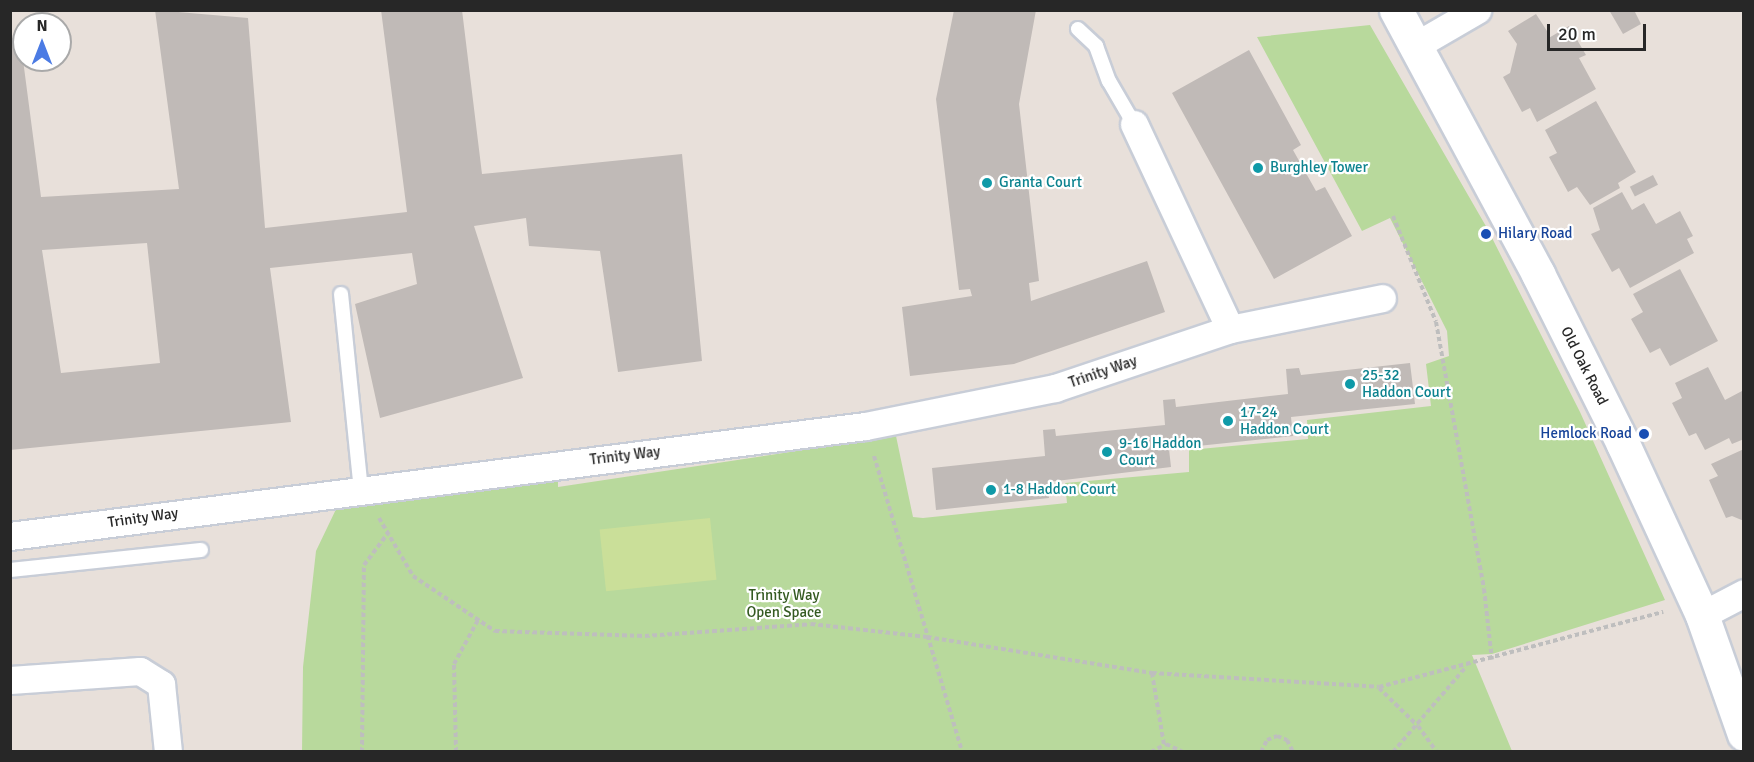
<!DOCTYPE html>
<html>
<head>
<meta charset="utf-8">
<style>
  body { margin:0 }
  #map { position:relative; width:1754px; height:762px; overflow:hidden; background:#e8e0da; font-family:Signika,sans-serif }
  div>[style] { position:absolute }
  .green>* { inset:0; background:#b8d99c }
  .pitch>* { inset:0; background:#cadf99; transform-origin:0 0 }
  .building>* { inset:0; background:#c0bab7; transform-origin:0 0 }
  .path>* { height:4px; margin-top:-2px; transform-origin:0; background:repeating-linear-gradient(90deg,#bebebe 0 4.5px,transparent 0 7.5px) }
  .roads { filter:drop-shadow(2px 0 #c8cdd7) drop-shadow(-2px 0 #c8cdd7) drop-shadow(0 2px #c8cdd7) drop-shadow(0 -2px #c8cdd7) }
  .lane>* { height:14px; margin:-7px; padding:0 7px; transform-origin:7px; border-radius:7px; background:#fff }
  .street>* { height:27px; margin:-13.5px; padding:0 13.5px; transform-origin:13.5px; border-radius:13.5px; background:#fff }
  .secondary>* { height:33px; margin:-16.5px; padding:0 16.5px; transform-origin:16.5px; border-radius:16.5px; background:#fff }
  .dots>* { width:16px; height:16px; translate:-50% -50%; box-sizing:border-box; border:3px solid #fff; border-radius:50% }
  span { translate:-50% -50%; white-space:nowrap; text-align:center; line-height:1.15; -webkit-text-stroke:4.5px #fff; paint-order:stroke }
  .culture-label { font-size:15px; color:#0d838f }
  .left { translate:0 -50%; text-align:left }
  .transit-label { font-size:15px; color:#164399 }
  .right { translate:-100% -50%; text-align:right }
  .street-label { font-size:15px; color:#272727 }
  .park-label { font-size:15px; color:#345a21 }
  .frame { position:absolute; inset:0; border:12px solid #272727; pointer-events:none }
  .north { position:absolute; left:12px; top:12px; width:60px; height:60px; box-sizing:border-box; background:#fff; border:2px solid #a9a9a9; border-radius:50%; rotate:0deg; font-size:16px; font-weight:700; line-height:24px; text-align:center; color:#272727 }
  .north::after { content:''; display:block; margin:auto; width:21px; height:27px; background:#4b7be4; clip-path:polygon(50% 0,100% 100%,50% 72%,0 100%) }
  .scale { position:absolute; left:1547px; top:24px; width:99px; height:27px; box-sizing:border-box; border:3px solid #272727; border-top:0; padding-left:8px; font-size:18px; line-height:21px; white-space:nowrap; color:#272727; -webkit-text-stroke:4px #fff; paint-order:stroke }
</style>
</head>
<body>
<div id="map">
  <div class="green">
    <div style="clip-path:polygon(1370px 25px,1487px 228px,1580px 412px,1665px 600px,1492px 654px,1472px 655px,1512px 751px,302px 752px,303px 667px,316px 551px,339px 503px,558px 474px,558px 487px,896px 436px,913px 517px,923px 518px,1067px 503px,1065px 483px,1189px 472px,1189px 450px,1308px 439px,1307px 420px,1431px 406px,1426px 364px,1449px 356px,1447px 331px,1390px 218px,1362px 231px,1257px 37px)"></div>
  </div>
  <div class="pitch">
    <div style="left:710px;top:518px;width:62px;height:111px;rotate:84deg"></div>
  </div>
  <div class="building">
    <div style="clip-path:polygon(evenodd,155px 10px,248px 18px,265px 228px,407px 212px,381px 10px,462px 10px,482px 174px,682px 154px,702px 361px,618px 372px,600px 251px,529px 246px,526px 218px,474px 226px,523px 378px,380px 418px,355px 304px,417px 284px,412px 253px,270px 268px,291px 422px,10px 450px,10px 38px,20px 37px,41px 197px,179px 189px,155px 10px,147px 243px,160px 363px,61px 373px,42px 250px,147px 243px)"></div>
    <div style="clip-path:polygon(954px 10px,1036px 10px,1019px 104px,1039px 281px,1029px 283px,1031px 301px,1147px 261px,1165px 312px,1014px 364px,910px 376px,902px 307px,972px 296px,970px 289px,959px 290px,936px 99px)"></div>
    <div style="clip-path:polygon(1609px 10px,1634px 10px,1641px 24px,1623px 34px)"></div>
    <div style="clip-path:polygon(1536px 14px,1547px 31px,1547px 39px,1569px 26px,1586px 55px,1579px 58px,1596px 89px,1537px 122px,1530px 108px,1522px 112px,1503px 77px,1510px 73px,1517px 44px,1508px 31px)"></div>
    <div style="clip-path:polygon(1249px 50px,1301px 145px,1293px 150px,1316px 191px,1325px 187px,1352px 236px,1274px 279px,1172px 93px)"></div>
    <div style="clip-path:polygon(1596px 101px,1636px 172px,1618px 183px,1620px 188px,1590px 205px,1577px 187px,1568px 192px,1549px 157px,1557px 153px,1545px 130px)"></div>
    <div style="left:1653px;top:175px;width:11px;height:26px;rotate:63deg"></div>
    <div style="clip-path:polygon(1622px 192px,1632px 210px,1644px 203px,1656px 224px,1680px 211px,1693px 236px,1687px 239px,1694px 253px,1630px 288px,1619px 268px,1612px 272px,1591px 234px,1600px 230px,1593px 208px)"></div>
    <div style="clip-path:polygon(1680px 269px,1718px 341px,1670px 366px,1660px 348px,1650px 353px,1631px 319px,1643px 312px,1633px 294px)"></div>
    <div style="clip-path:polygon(1410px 363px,1415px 404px,1291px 417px,1293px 436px,1169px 449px,1171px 467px,1048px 482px,1049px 498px,936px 510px,932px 468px,1045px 456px,1043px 430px,1055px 429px,1056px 436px,1165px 425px,1163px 400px,1175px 399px,1176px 407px,1288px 394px,1286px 369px,1299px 368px,1301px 375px)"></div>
    <div style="clip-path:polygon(1708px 367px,1725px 400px,1742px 391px,1744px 395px,1744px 439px,1732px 444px,1729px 438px,1705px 450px,1696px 433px,1689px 436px,1672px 403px,1682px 398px,1675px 383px)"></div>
    <div style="clip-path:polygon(1744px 449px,1744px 521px,1732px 516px,1726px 518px,1709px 480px,1718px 476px,1711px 464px)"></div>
  </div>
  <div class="path">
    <div style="left:1393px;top:216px;width:114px;rotate:67.9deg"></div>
    <div style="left:1436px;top:322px;width:271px;rotate:79.8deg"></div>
    <div style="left:1484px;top:589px;width:71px;rotate:83.6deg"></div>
    <div style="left:874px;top:456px;width:309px;rotate:73.4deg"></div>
    <div style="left:379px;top:518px;width:67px;rotate:59.6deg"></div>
    <div style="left:413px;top:576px;width:99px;rotate:33.9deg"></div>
    <div style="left:495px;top:631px;width:150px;rotate:1.9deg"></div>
    <div style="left:645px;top:636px;width:166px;rotate:-4.1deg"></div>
    <div style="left:811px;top:624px;width:117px;rotate:6.4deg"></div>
    <div style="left:927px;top:637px;width:228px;rotate:9.1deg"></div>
    <div style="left:1152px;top:673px;width:227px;rotate:3.5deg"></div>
    <div style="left:1379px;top:687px;width:294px;rotate:-14.8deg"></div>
    <div style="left:1152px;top:673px;width:73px;rotate:80.5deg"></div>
    <div style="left:1379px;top:688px;width:54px;rotate:44.3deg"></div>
    <div style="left:1418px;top:726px;width:32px;rotate:54deg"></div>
    <div style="left:362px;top:752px;width:187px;rotate:-89.4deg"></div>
    <div style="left:364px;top:565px;width:40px;rotate:-53deg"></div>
    <div style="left:456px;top:752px;width:88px;rotate:-91.3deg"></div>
    <div style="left:454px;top:664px;width:50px;rotate:-61.4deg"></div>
    <div style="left:1151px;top:752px;width:17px;rotate:-28deg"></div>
    <div style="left:1166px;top:744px;width:19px;rotate:25deg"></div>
    <div style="left:1209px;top:752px;width:15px"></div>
    <div style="left:1261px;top:752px;width:13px;rotate:-63deg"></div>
    <div style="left:1267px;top:740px;width:11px;rotate:-22deg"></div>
    <div style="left:1277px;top:736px;width:11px;rotate:22deg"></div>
    <div style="left:1287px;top:740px;width:13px;rotate:63deg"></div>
    <div style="left:1393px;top:752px;width:111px;rotate:-49.4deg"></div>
  </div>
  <div class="roads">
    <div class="lane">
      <div style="left:1078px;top:29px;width:25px;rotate:43deg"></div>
      <div style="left:1096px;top:46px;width:37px;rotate:70deg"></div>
      <div style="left:1109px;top:81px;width:50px;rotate:59.8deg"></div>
      <div style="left:341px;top:294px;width:197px;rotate:84.2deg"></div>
      <div style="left:10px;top:570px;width:192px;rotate:-6deg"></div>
    </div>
    <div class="street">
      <div style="left:1415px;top:46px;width:72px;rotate:-30.1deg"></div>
      <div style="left:1134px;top:124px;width:226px;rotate:64.9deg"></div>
      <div style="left:10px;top:536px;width:862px;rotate:-7.33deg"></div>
      <div style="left:865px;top:426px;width:194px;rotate:-11.3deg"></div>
      <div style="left:1055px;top:388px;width:185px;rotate:-18.6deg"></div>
      <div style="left:1230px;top:329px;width:155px;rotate:-11.5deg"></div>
      <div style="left:1702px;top:615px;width:47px;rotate:-27.6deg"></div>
      <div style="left:10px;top:680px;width:130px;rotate:-4deg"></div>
      <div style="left:140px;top:671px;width:25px;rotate:32deg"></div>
      <div style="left:161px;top:684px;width:68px;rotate:84.1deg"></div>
    </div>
    <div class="secondary">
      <div style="left:1396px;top:10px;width:300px;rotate:61.7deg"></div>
      <div style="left:1538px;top:274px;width:190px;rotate:63.4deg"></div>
      <div style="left:1623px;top:444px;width:188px;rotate:65.2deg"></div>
      <div style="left:1702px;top:615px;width:126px;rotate:70.6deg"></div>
    </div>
  </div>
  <div class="dots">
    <div style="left:1258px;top:168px;background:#0f9aa8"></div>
    <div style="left:987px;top:183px;background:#0f9aa8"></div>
    <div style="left:1486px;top:234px;background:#1a4fb4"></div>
    <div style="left:1350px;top:384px;background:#0f9aa8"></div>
    <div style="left:1228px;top:421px;background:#0f9aa8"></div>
    <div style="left:1644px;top:434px;background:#1a4fb4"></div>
    <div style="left:1107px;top:452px;background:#0f9aa8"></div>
    <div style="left:991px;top:490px;background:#0f9aa8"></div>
  </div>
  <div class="culture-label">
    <span class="left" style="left:1270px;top:168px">Burghley Tower</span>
    <span class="left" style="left:999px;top:183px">Granta Court</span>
    <span class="left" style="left:1362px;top:384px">25-32<br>Haddon Court</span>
    <span class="left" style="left:1240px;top:421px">17-24<br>Haddon Court</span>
    <span class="left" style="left:1119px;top:452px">9-16 Haddon<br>Court</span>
    <span class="left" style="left:1003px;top:490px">1-8 Haddon Court</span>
  </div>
  <div class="transit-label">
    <span class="left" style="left:1498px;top:234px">Hilary Road</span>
    <span class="right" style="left:1632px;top:434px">Hemlock Road</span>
  </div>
  <div class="street-label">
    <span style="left:1584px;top:366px;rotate:63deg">Old Oak Road</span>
    <span style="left:1103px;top:372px;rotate:-19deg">Trinity Way</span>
    <span style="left:625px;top:456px;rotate:-7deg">Trinity Way</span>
    <span style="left:143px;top:518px;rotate:-8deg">Trinity Way</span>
  </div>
  <div class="park-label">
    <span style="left:784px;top:604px">Trinity Way<br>Open Space</span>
  </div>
  <div class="frame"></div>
  <div class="north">N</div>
  <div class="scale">20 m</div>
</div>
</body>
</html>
